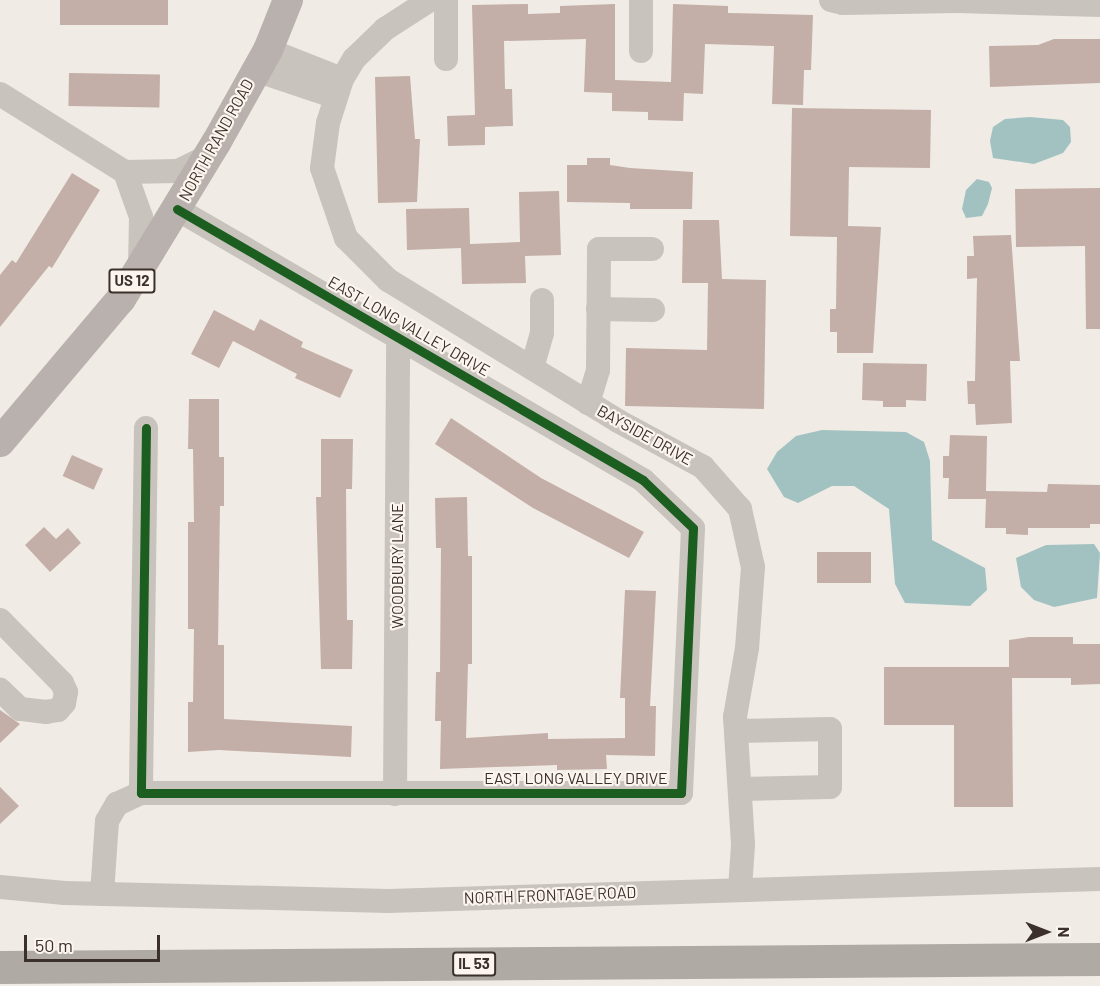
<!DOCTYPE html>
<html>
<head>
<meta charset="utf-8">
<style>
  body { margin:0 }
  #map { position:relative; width:1100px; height:986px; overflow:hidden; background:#f0ebe5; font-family:Barlow,sans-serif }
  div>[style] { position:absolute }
  .water>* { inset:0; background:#a1c2c1 }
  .building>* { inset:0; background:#c3afa7; transform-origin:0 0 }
  .minor>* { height:24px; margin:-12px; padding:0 12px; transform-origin:12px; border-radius:12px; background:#c9c3be }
  .major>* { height:30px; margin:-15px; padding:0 15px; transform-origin:15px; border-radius:15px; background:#b8b1ad }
  .highway>* { height:33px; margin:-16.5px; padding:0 16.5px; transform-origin:16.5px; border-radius:16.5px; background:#afaaa4 }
  .cycleway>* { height:9px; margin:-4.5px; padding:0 4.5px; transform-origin:4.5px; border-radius:4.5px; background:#1b5e20 }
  span { translate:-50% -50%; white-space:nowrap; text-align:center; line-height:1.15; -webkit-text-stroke:4.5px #fbf5ee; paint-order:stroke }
  .shield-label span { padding:2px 4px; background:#fbf5ee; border:2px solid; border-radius:4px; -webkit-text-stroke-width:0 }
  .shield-label { font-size:15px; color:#3b302b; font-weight:700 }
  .street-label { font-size:16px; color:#3b302b }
  .north { position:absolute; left:1016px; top:902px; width:60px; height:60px; -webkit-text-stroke:4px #fbf5ee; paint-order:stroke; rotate:90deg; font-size:16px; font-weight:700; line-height:24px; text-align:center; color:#3b302b }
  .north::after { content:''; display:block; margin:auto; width:21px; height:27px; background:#3b302b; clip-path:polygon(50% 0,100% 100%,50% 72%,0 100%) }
  .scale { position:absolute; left:24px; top:935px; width:136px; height:27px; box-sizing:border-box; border:3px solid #3b302b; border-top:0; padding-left:8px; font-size:18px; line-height:21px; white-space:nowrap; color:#3b302b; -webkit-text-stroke:4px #fbf5ee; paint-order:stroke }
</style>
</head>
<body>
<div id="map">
  <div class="water">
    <div style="clip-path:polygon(1030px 117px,1063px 120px,1070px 127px,1071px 142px,1063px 153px,1034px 164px,993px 158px,990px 141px,993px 127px,1005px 119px)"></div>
    <div style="clip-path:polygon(977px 179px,989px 182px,992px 188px,988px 204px,982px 216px,966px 218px,962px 209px,966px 190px)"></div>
    <div style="clip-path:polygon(822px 430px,906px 432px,924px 442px,930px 461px,932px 540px,985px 568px,987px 590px,970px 606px,905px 603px,895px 584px,889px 509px,854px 486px,832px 486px,798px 503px,784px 497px,767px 469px,777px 452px,796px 436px)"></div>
    <div style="clip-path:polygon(1094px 544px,1100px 553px,1097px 598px,1054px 607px,1034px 600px,1021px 587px,1016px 558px,1046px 545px)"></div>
  </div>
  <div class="building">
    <div style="left:60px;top:0;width:108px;height:25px"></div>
    <div style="clip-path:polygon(528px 4px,528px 14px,560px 13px,560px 6px,615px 4px,615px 80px,671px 82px,673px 4px,728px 6px,728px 13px,813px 15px,811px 70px,804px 70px,803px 105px,772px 104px,774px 46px,705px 44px,703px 94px,684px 93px,683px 121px,648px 120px,648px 112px,612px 111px,612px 93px,584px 92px,586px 39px,504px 41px,505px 89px,512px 89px,513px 126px,485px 127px,485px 145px,448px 146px,447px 116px,475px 115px,472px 5px)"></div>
    <div style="clip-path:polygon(1054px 39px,1100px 39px,1100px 83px,990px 87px,989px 46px,1038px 45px)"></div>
    <div style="left:69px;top:73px;width:91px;height:33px;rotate:1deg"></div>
    <div style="clip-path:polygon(410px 76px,415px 139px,420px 139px,417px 202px,378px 203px,375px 77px)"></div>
    <div style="clip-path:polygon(792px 108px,931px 110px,930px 168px,849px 167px,848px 226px,881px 227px,873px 353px,837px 353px,837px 332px,830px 332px,830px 309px,836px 309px,837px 237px,790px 236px)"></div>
    <div style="clip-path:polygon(587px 158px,610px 158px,610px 165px,630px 168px,693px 172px,692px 209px,630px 209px,630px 203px,567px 202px,567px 165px,587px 165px)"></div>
    <div style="clip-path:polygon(72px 173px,100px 190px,52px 268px,49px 266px,0 327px,0 275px,12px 260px,16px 263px)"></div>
    <div style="clip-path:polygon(1100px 188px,1100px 329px,1086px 329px,1085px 246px,1016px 247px,1015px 189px)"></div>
    <div style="clip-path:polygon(559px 191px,561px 255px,525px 256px,526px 283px,462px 284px,461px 248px,407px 250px,406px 209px,469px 208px,470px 244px,520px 242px,519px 192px)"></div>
    <div style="clip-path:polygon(683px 220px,719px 220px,722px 279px,766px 280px,764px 409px,625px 406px,626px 348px,707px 350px,708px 283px,682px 283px)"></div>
    <div style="clip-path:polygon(1011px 235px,1020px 361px,1010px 361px,1012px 423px,976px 425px,975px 404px,968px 404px,967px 381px,975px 381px,977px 278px,967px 279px,967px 256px,974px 256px,973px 236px)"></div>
    <div style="clip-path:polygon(214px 310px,254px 331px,260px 319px,303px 342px,301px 347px,353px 370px,340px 398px,295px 378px,297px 374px,233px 341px,219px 368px,191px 354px)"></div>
    <div style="clip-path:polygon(863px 363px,927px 364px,926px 401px,906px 400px,906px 407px,883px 407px,883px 401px,862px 400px)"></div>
    <div style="clip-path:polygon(189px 399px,219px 399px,219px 457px,224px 457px,224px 506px,220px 506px,218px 645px,224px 645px,224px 719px,352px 726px,351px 757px,219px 750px,188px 752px,188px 702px,193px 702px,194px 629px,188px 629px,188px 522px,194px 522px,193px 449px,188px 449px)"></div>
    <div style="clip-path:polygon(451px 418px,541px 478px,644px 532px,629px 558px,533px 508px,435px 444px)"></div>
    <div style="clip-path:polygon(950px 435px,987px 436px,986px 491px,1047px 492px,1048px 484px,1100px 485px,1100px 524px,1090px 524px,1090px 528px,1028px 528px,1028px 535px,1006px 534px,1006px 528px,985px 528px,986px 499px,948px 499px,949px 478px,943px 478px,943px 456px,949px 456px)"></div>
    <div style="clip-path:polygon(321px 439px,353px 439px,352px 489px,346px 489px,347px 620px,353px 620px,352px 669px,321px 669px,316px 497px,321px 497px)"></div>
    <div style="left:72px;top:455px;width:34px;height:23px;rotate:24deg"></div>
    <div style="clip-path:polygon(467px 497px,468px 556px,472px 556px,472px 664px,468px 664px,466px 738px,548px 733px,548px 739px,625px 738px,625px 698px,620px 698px,625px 590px,656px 591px,650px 706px,656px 706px,655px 756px,606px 755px,607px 769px,557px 770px,557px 765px,440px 769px,441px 721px,435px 721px,436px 672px,440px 672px,441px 548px,436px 548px,435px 498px)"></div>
    <div style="clip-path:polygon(44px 527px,56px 539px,68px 528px,81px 543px,50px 572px,25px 545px)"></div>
    <div style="left:871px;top:552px;width:31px;height:54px;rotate:90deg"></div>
    <div style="clip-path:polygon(1029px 637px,1073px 637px,1073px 644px,1100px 644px,1100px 684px,1071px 685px,1071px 678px,1012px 678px,1013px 807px,954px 807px,954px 725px,884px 725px,884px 667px,1009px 667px,1009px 640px)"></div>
    <div style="clip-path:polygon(0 710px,20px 724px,0 743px)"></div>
    <div style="clip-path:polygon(0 787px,19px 806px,0 824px)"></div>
  </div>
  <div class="minor">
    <div style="left:430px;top:0;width:54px;rotate:147.2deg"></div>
    <div style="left:385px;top:29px;width:43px;rotate:135.9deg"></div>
    <div style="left:354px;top:59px;width:23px;rotate:121deg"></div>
    <div style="left:342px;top:79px;width:46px;rotate:107.7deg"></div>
    <div style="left:328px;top:123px;width:45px;rotate:97.6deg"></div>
    <div style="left:322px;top:168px;width:74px;rotate:71.1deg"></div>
    <div style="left:346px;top:238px;width:59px;rotate:45deg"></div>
    <div style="left:388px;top:280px;width:270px;rotate:31.5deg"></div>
    <div style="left:618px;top:421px;width:97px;rotate:28.4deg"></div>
    <div style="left:703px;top:467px;width:56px;rotate:48.6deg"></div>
    <div style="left:740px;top:509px;width:59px;rotate:77.4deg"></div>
    <div style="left:753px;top:567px;width:81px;rotate:94.2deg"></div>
    <div style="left:747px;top:648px;width:70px;rotate:99.9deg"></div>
    <div style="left:735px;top:717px;width:128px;rotate:86.4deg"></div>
    <div style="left:743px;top:845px;width:44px;rotate:93.9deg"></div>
    <div style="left:446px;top:0;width:59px;rotate:90deg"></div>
    <div style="left:831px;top:0;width:12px;rotate:14deg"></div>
    <div style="left:843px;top:3px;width:114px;rotate:-1deg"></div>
    <div style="left:957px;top:1px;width:143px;rotate:1.6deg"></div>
    <div style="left:268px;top:50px;width:79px;rotate:21.4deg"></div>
    <div style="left:641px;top:51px;width:51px;rotate:-90deg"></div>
    <div style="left:255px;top:70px;width:85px;rotate:18.4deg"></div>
    <div style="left:0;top:94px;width:147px;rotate:32deg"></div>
    <div style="left:125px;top:172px;width:53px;rotate:-1.1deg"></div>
    <div style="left:178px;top:171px;width:34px;rotate:-26deg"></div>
    <div style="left:125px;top:172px;width:48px;rotate:70.4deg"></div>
    <div style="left:141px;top:217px;width:51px;rotate:91.1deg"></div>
    <div style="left:598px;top:309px;width:55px;rotate:1deg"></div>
    <div style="left:532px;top:368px;width:36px;rotate:-74deg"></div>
    <div style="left:542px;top:333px;width:33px;rotate:-90deg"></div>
    <div style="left:588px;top:403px;width:34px;rotate:-73deg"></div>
    <div style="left:598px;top:370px;width:121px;rotate:-89.5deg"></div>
    <div style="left:599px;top:249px;width:53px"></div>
    <div style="left:146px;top:428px;width:365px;rotate:90.8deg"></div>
    <div style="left:141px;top:793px;width:540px"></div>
    <div style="left:681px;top:793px;width:265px;rotate:-87.4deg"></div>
    <div style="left:693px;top:528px;width:69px;rotate:-136.2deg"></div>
    <div style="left:643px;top:480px;width:539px;rotate:-149.82deg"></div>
    <div style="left:0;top:620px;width:88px;rotate:45.5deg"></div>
    <div style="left:62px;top:683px;width:10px;rotate:66deg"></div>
    <div style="left:66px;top:692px;width:11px;rotate:100deg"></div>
    <div style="left:64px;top:703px;width:9px;rotate:131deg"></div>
    <div style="left:58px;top:710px;width:12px;rotate:171deg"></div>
    <div style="left:46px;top:712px;width:26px;rotate:-173deg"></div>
    <div style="left:20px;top:709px;width:28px;rotate:-136deg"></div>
    <div style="left:736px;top:731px;width:94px;rotate:-1.2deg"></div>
    <div style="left:830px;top:729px;width:58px;rotate:90deg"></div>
    <div style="left:830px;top:787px;width:90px;rotate:178.7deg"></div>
    <div style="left:395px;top:794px;width:457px;rotate:-89.6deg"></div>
    <div style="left:0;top:887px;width:65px;rotate:5.3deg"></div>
    <div style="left:65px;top:893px;width:323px;rotate:1.4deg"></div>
    <div style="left:388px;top:901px;width:712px;rotate:-1.77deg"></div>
    <div style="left:102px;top:894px;width:73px;rotate:-86.1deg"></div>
    <div style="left:107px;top:821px;width:20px;rotate:-60deg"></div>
    <div style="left:117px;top:804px;width:26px;rotate:-25deg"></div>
  </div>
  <div class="major">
    <div style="left:0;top:442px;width:187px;rotate:-49.8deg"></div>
    <div style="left:121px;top:299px;width:183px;rotate:-58.7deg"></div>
    <div style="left:216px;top:143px;width:107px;rotate:-60.8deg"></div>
    <div style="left:268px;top:50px;width:54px;rotate:-68.2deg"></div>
  </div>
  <div class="highway">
    <div style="left:0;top:967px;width:1100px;rotate:-0.42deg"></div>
  </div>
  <div class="cycleway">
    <div style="left:146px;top:428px;width:365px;rotate:90.8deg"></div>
    <div style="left:141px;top:793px;width:540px"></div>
    <div style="left:681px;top:793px;width:265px;rotate:-87.4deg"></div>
    <div style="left:693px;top:528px;width:69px;rotate:-136.2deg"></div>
    <div style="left:643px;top:480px;width:539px;rotate:-149.82deg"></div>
  </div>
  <div class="shield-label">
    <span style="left:132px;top:281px">US 12</span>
    <span style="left:474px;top:964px">IL 53</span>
  </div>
  <div class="street-label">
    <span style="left:216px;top:140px;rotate:-61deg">NORTH RAND ROAD</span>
    <span style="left:409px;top:326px;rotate:30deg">EAST LONG VALLEY DRIVE</span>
    <span style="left:645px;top:435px;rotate:29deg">BAYSIDE DRIVE</span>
    <span style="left:397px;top:566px;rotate:-90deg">WOODBURY LANE</span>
    <span style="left:576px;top:778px">EAST LONG VALLEY DRIVE</span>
    <span style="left:550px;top:895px;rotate:-2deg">NORTH FRONTAGE ROAD</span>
  </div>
  <div class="north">N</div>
  <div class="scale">50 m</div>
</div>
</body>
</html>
